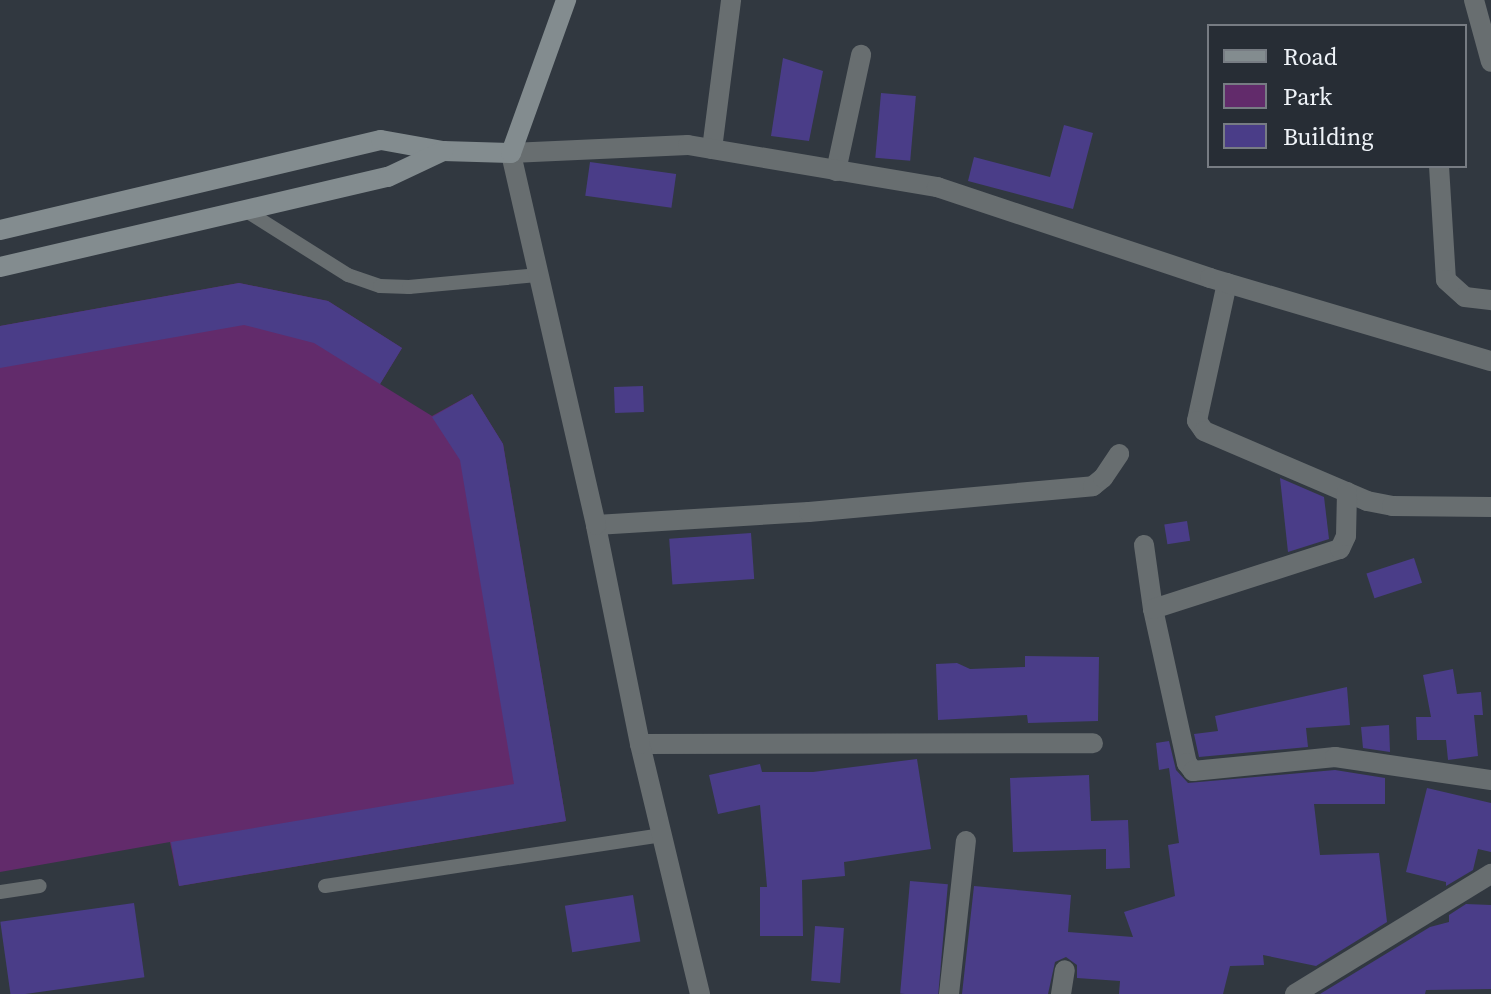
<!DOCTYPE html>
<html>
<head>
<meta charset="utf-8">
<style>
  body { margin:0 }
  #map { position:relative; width:1491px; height:994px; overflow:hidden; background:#313840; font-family:"Source Serif 4",serif }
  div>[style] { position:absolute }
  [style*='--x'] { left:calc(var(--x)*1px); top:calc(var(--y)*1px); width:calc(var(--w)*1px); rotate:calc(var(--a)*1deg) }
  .green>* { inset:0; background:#622b6b }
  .building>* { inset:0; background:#4a3d88; transform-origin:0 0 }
  .service>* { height:14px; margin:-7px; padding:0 7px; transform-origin:7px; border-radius:7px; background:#686e70 }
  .minor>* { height:20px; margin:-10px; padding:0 10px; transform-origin:10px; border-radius:10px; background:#686e70 }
  .tertiary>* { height:20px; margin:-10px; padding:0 10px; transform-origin:10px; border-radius:10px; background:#686e70 }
  .secondary>* { height:20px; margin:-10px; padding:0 10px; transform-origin:10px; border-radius:10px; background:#838c8f }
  span { translate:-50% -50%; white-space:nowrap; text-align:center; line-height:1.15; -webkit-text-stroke:7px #272d35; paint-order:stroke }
  .legend { position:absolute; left:1207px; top:24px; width:260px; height:144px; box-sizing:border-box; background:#272d35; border:2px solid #777c83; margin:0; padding:10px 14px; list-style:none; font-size:24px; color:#eff3f8 }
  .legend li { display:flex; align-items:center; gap:16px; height:40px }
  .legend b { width:40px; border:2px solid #777c83 }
</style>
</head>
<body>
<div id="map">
  <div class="green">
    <i style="clip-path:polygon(239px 283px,328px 301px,402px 348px,380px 384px,432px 416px,472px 394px,503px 444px,566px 821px,179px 886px,170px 842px,0 872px,0 326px)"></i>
  </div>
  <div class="building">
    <i style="clip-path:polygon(783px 58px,823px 71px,809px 141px,771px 136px)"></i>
    <i style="left:881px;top:93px;width:35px;height:65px;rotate:5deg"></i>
    <i style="clip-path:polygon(1064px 125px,1093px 133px,1073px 209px,968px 181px,974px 157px,1050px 177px)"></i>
    <i style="left:590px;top:162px;width:87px;height:34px;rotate:8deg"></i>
    <i style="clip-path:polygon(239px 283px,328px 301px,402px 348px,380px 384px,314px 343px,244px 325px,0 368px,0 326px)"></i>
    <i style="left:643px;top:386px;width:26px;height:29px;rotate:88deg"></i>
    <i style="clip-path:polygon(472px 394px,503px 444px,566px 821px,179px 886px,171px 842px,514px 784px,460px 460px,432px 417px)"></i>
    <i style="clip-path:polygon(1280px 478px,1324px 497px,1329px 539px,1288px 552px)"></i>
    <i style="left:1187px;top:521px;width:20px;height:23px;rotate:81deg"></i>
    <i style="left:751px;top:533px;width:46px;height:82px;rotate:86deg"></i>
    <i style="left:1414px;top:558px;width:26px;height:50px;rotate:72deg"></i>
    <i style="clip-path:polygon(1025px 656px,1099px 657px,1098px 721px,1028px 723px,1027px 715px,938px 720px,936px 664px,957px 663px,970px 669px,1025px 667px)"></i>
    <i style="clip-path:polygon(1453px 669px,1457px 694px,1481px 692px,1483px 715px,1474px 715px,1478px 756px,1448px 760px,1446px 740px,1417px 740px,1416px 717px,1431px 717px,1423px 675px)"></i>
    <i style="clip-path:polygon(1347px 687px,1350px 725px,1306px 728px,1308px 747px,1199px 757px,1194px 734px,1218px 731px,1215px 716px)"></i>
    <i style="clip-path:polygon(1389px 725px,1390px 752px,1363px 748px,1361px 727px)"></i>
    <i style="clip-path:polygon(1169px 741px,1176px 770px,1188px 783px,1335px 770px,1385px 778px,1385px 804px,1314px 804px,1320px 855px,1379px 853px,1387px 922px,1316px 966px,1263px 955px,1264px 965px,1230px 966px,1223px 994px,1119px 994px,1120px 981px,1077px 978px,1077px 965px,1066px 957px,1055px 962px,1048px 994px,962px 994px,974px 886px,1071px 895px,1068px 932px,1133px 937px,1124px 912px,1175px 896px,1168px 845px,1179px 843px,1169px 768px,1159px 770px,1156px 743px)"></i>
    <i style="clip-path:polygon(917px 759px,931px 849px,844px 862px,845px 876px,802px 880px,803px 936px,760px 936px,760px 887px,767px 887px,760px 805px,718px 814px,709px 775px,760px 764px,762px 772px,813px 772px)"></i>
    <i style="clip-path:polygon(1089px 775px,1091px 821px,1128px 820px,1130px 868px,1106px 869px,1106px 849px,1013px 852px,1010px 778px)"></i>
    <i style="clip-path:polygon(1427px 788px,1491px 803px,1491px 852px,1478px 849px,1473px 870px,1446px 886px,1446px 882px,1406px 872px)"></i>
    <i style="left:910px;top:881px;width:38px;height:113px;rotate:5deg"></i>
    <i style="left:633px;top:895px;width:47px;height:69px;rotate:81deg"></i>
    <i style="left:134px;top:903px;width:75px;height:135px;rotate:82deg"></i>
    <i style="clip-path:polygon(1466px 904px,1491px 905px,1491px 989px,1426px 990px,1425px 994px,1320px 994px,1430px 927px,1449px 922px,1449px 915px)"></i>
    <i style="left:815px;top:926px;width:29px;height:55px;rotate:4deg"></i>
  </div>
  <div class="service">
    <i style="--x:245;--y:210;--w:122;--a:32.3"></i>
    <i style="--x:348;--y:275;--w:34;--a:19"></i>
    <i style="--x:380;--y:286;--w:29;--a:2"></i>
    <i style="--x:409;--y:287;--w:131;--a:-5.3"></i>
    <i style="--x:325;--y:886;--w:341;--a:-8.6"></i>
    <i style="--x:0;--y:892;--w:40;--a:-8.5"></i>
  </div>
  <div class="minor">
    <i style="--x:1474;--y:0;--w:64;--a:74.7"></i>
    <i style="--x:712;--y:149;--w:150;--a:-82.7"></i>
    <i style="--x:1439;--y:166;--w:114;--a:86.5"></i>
    <i style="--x:1446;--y:280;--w:25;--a:42"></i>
    <i style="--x:1465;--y:297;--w:26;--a:7"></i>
    <i style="--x:836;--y:171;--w:119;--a:-77.8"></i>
    <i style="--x:1227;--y:283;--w:141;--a:102.3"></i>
    <i style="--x:1197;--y:421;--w:12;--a:55"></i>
    <i style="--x:1204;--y:431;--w:177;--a:23.2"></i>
    <i style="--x:1367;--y:501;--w:25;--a:11"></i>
    <i style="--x:1392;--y:506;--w:99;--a:0.6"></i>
    <i style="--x:596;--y:525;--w:213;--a:-3.5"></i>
    <i style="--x:809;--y:512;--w:285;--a:-5.2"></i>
    <i style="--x:1093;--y:486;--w:13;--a:-39"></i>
    <i style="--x:1103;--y:478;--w:29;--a:-56"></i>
    <i style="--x:1144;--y:545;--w:65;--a:82"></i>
    <i style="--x:1153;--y:609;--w:158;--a:77.6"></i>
    <i style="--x:1187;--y:763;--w:10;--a:53"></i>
    <i style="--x:1193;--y:771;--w:143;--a:-5.6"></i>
    <i style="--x:1335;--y:757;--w:158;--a:8.4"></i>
    <i style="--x:1153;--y:609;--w:196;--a:-17.8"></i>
    <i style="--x:1340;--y:549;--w:14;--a:-65"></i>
    <i style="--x:1346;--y:536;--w:44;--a:-88.7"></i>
    <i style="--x:640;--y:744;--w:453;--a:-0.1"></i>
    <i style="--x:949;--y:994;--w:154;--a:-83.7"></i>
    <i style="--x:1061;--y:994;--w:24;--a:-81"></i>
    <i style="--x:1295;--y:994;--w:230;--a:-31.5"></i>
  </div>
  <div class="tertiary">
    <i style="--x:700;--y:994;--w:257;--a:-103.5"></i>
    <i style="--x:640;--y:744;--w:223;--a:-101.4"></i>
    <i style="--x:596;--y:525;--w:382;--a:-102.9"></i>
    <i style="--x:511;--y:153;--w:177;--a:-2.6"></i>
    <i style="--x:688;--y:145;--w:253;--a:9.6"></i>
    <i style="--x:937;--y:187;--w:288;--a:18.4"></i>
    <i style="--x:1210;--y:278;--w:293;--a:16.5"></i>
  </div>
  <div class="secondary">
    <i style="--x:0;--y:230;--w:391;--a:-13.3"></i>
    <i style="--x:381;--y:140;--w:63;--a:10.1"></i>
    <i style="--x:443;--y:151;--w:68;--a:1.7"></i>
    <i style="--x:511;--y:153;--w:163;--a:-70.2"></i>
    <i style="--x:0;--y:267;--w:398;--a:-13.1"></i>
    <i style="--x:388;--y:177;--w:61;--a:-25.3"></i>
  </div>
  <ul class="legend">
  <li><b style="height:10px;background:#838c8f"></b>Road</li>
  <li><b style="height:22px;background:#622b6b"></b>Park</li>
  <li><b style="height:22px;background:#4a3d88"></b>Building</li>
  </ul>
</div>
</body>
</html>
